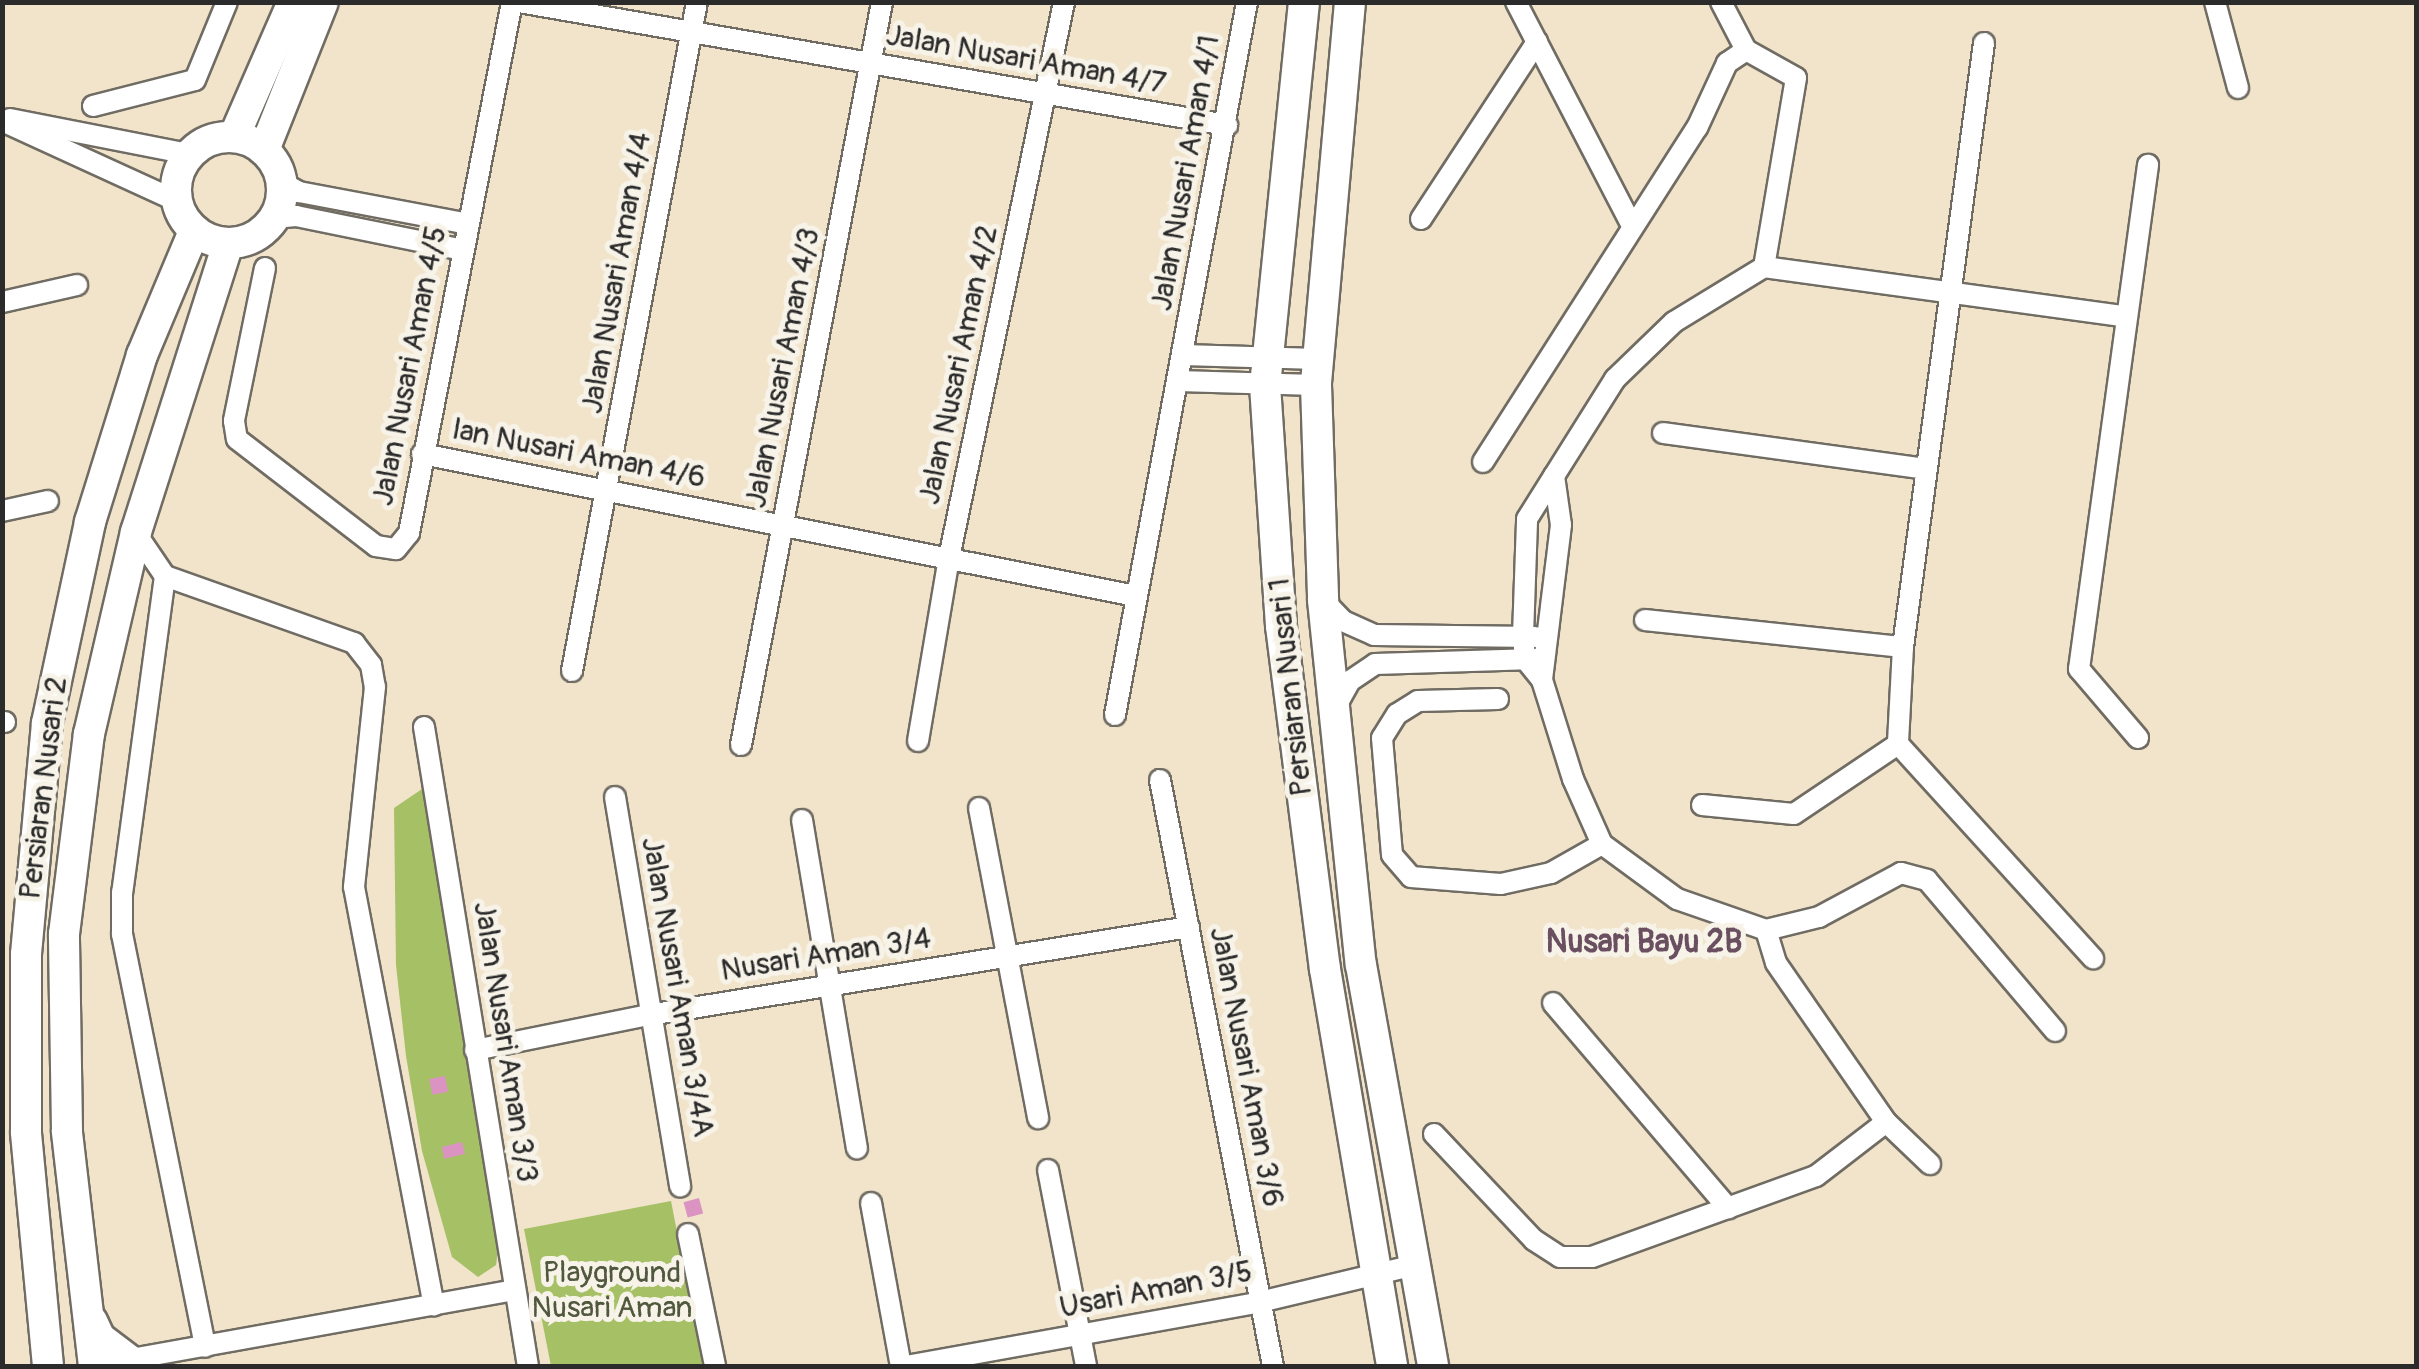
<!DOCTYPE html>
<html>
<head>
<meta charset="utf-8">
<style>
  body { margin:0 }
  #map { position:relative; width:2419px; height:1369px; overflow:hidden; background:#f1e4ca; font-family:Pangolin,sans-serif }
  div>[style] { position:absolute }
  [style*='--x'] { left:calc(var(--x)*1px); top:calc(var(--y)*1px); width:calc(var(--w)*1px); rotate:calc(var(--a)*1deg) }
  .green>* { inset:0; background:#a6c066 }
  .building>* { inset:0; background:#db93c2; transform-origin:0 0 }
  .roads { filter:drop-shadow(2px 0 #706c63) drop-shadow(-2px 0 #706c63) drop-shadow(0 2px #706c63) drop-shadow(0 -2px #706c63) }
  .street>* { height:20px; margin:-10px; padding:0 10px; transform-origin:10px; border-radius:10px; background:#fff }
  .secondary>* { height:30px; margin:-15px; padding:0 15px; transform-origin:15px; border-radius:15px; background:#fff }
  .secondary>.ring { margin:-15px; padding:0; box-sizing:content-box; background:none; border:30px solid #fff; border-radius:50% }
  span { translate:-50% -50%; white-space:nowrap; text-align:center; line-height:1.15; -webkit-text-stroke:10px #f7f3e8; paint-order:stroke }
  .street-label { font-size:30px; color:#2b2b2b }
  .park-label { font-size:30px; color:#50583d }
  .neighbourhood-label { font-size:32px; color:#694f60; font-weight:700 }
  .frame { position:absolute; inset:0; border:5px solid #2b2b2b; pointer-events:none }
</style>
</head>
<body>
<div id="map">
  <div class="green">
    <i style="clip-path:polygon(422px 789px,498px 1251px,496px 1265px,478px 1277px,452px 1257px,422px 1151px,406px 1056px,396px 965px,394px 808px)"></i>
    <i style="clip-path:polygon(671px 1201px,703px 1366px,551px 1366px,524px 1229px)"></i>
  </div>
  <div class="building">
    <i style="left:445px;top:1076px;width:16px;height:16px;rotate:79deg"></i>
    <i style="left:462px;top:1142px;width:12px;height:21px;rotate:76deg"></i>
    <i style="left:699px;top:1198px;width:16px;height:16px;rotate:75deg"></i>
  </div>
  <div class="roads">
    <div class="street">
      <i style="--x:519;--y:2;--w:719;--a:9.86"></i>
      <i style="--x:1516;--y:2;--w:250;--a:62.6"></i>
      <i style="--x:1721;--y:2;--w:54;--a:62.5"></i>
      <i style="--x:1746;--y:50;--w:57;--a:29.2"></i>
      <i style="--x:1796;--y:78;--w:192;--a:99.6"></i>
      <i style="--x:2215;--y:2;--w:89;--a:75"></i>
      <i style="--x:1984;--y:43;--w:609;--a:97.64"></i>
      <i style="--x:1903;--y:647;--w:97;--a:93"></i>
      <i style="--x:1898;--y:744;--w:290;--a:47.7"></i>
      <i style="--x:93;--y:106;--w:105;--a:-14.3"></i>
      <i style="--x:195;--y:80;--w:84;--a:-67.7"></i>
      <i style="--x:10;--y:119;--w:182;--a:11.1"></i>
      <i style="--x:2;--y:121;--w:192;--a:24.6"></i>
      <i style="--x:281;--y:182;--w:21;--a:29"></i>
      <i style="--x:299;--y:192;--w:172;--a:10.7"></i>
      <i style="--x:274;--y:218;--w:22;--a:-5"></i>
      <i style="--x:296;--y:216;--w:170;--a:11.5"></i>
      <i style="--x:1421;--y:219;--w:212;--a:-56.8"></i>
      <i style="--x:265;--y:268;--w:156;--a:101.5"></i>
      <i style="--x:234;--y:421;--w:18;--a:81"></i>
      <i style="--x:237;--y:439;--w:175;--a:37.6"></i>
      <i style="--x:376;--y:546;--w:20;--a:9"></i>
      <i style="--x:396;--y:549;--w:21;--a:-51"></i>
      <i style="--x:409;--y:533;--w:541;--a:-79.02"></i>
      <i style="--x:2;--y:302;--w:77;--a:-12.8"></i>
      <i style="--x:1183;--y:355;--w:135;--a:1.7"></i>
      <i style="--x:1178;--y:381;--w:138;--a:1.7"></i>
      <i style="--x:1663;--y:433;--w:266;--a:7.8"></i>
      <i style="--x:422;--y:454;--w:728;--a:11.25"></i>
      <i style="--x:1483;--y:462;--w:397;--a:-57.4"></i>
      <i style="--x:1697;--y:128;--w:72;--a:-65.2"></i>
      <i style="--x:1727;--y:63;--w:23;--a:-34"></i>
      <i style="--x:1554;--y:476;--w:49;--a:81.9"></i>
      <i style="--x:1561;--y:525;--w:156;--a:97"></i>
      <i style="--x:1542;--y:680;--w:27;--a:-129"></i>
      <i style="--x:1525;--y:659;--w:23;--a:-95"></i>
      <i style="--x:1523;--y:636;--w:117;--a:-88"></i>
      <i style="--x:1527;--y:519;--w:51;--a:-57.9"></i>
      <i style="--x:1554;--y:476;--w:115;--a:-57.8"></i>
      <i style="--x:1615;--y:379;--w:82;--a:-44"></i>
      <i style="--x:1674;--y:322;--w:105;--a:-31.4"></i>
      <i style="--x:1764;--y:267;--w:363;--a:7.8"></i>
      <i style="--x:2;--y:511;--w:47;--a:-12.3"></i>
      <i style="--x:137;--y:535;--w:50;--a:55.7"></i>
      <i style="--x:165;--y:576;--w:201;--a:19.5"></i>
      <i style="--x:354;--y:643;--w:28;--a:52"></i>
      <i style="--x:371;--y:665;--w:22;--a:80"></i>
      <i style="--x:375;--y:687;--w:201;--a:96"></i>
      <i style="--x:354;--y:887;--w:426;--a:79.2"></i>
      <i style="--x:165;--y:576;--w:319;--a:97.7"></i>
      <i style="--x:122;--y:892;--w:42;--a:90"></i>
      <i style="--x:122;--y:934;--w:421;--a:78.6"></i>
      <i style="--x:1323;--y:600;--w:29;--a:46"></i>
      <i style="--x:1343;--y:621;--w:34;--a:24"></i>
      <i style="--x:1374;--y:635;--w:161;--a:0.7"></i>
      <i style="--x:1645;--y:620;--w:259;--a:6"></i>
      <i style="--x:572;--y:671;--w:681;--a:-79.42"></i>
      <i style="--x:1542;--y:680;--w:104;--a:72.6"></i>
      <i style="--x:1573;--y:779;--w:71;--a:66"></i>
      <i style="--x:1602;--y:844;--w:93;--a:36.3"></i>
      <i style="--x:1677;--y:899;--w:94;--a:19.2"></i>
      <i style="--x:1766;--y:930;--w:55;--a:-13.8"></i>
      <i style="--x:1819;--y:917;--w:93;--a:-28.2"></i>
      <i style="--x:1901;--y:873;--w:27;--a:15"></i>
      <i style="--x:1927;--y:880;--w:198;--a:49.7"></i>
      <i style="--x:1498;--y:699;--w:80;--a:178.6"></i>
      <i style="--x:1418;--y:701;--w:25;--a:148"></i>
      <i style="--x:1397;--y:714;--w:28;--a:122"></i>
      <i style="--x:1382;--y:738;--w:117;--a:85.1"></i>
      <i style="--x:1392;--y:855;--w:29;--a:49"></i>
      <i style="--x:1411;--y:877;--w:90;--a:4.4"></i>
      <i style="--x:1501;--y:884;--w:51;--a:-12.4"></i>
      <i style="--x:1551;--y:873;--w:59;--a:-29.6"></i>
      <i style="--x:1335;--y:708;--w:31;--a:-61"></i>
      <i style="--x:1350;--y:681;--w:30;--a:-34"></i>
      <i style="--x:1375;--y:664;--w:160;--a:-1.8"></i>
      <i style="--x:1115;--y:715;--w:725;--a:-79.51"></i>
      <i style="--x:2;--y:722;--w:3;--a:0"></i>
      <i style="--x:424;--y:727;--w:647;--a:80.76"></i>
      <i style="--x:2138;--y:738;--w:91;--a:-130.5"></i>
      <i style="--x:2079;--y:669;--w:509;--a:-82.2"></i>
      <i style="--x:918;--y:741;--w:186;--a:-80.4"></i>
      <i style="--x:949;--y:558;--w:568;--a:-78.31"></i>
      <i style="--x:741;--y:745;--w:756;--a:-79.25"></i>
      <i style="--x:1160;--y:780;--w:597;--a:79.09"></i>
      <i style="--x:615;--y:797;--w:395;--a:80.5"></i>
      <i style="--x:1702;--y:805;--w:92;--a:5.6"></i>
      <i style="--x:1794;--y:814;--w:125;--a:-33.9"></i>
      <i style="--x:979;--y:808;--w:316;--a:79.2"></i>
      <i style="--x:802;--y:820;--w:333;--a:80.5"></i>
      <i style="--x:1766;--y:930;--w:34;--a:73"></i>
      <i style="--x:1776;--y:963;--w:193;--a:55.3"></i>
      <i style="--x:1886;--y:1122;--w:61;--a:43.7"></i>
      <i style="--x:1553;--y:1003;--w:270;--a:49.5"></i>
      <i style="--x:475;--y:1050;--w:177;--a:-11.4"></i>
      <i style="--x:649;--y:1015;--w:547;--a:-9.26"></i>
      <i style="--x:1434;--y:1134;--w:146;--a:46.7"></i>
      <i style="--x:1534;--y:1240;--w:31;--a:33"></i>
      <i style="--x:1560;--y:1257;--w:32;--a:0"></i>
      <i style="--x:1592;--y:1257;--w:238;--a:-19.9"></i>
      <i style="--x:1816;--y:1176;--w:88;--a:-37.6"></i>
      <i style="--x:1048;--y:1170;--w:200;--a:79"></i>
      <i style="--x:871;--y:1203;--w:166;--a:79.6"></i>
      <i style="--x:688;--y:1234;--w:135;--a:78.4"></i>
      <i style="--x:120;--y:1361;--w:401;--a:-10.2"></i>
      <i style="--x:906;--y:1366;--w:360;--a:-10.2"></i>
      <i style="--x:1260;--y:1302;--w:159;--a:-13.4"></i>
    </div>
    <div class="secondary">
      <i style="--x:1304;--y:2;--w:385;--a:95.8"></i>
      <i style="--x:1265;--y:385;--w:242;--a:86.2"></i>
      <i style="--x:1281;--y:626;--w:346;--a:82.7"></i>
      <i style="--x:1325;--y:969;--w:403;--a:80.4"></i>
      <i style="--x:1350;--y:2;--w:385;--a:95.1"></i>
      <i style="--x:1316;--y:385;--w:215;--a:88.1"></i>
      <i style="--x:1323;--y:600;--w:367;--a:84.1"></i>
      <i style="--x:1361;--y:965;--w:407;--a:79.8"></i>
      <i style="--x:234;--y:137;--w:147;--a:-66.4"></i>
      <i class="ring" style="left:176px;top:137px;width:76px;height:76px"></i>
      <i style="--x:264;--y:150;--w:159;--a:-68.3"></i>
      <i style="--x:92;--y:1321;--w:19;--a:65"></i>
      <i style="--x:100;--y:1338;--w:36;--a:37"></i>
      <i style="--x:129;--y:1360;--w:10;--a:143"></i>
      <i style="--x:48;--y:1366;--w:235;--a:-95.4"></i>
      <i style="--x:26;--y:1132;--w:178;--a:-90"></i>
      <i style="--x:26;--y:954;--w:232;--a:-84.8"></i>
      <i style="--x:47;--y:723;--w:206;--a:-77.9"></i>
      <i style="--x:90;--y:522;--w:175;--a:-72.7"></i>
      <i style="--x:142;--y:355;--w:134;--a:-67.2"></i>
      <i style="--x:94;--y:1366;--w:237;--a:-96.6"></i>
      <i style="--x:67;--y:1131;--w:197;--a:-90.9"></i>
      <i style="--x:64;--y:934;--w:202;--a:-82.9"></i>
      <i style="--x:89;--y:734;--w:207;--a:-76.9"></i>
      <i style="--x:136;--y:532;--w:302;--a:-72.3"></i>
    </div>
  </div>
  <div class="street-label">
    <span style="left:1026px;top:60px;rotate:10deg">Jalan Nusari Aman 4/7</span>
    <span style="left:1186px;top:173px;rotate:-80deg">Jalan Nusari Aman 4/1</span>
    <span style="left:617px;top:273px;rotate:-80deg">Jalan Nusari Aman 4/4</span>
    <span style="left:959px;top:365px;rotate:-78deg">Jalan Nusari Aman 4/2</span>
    <span style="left:410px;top:366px;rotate:-79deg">Jalan Nusari Aman 4/5</span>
    <span style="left:783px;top:368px;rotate:-79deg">Jalan Nusari Aman 4/3</span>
    <span style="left:579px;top:454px;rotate:11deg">lan Nusari Aman 4/6</span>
    <span style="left:1291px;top:687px;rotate:-96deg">Persiaran Nusari 1</span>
    <span style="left:44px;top:788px;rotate:-83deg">Persiaran Nusari 2</span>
    <span style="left:826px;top:955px;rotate:-9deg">Nusari Aman 3/4</span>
    <span style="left:677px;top:987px;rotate:80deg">Jalan Nusari Aman 3/4A</span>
    <span style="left:505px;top:1042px;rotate:81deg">Jalan Nusari Aman 3/3</span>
    <span style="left:1246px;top:1067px;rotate:79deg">Jalan Nusari Aman 3/6</span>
    <span style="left:1156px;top:1290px;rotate:-11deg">Usari Aman 3/5</span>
  </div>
  <div class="park-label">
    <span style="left:612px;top:1290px">Playground<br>Nusari Aman</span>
  </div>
  <div class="neighbourhood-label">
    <span style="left:1644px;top:942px">Nusari Bayu 2B</span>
  </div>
  <div class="frame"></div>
</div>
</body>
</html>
